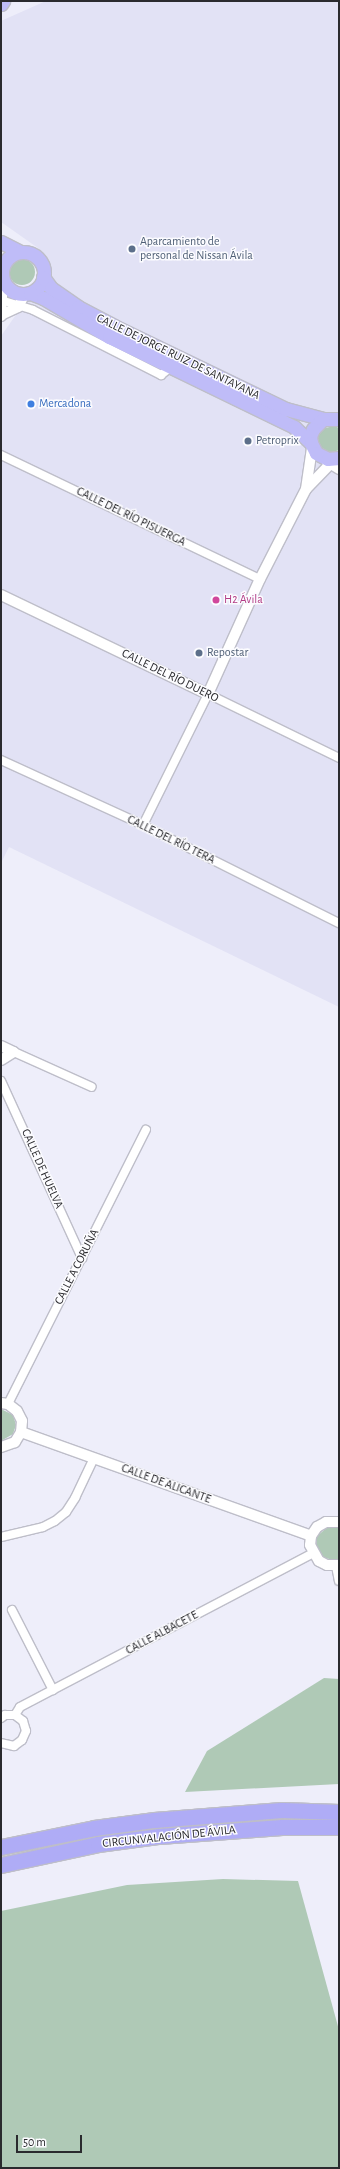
<!DOCTYPE html>
<html>
<head>
<meta charset="utf-8">
<style>
  body { margin:0 }
  #map { position:relative; width:340px; height:2169px; overflow:hidden; background:#eeeefa; font-family:"Alegreya Sans",sans-serif }
  div>[style] { position:absolute }
  [style*='--x'] { left:calc(var(--x)*1px); top:calc(var(--y)*1px); width:calc(var(--w)*1px); rotate:calc(var(--a)*1deg) }
  .built>* { inset:0; background:#e2e2f5 }
  .green>* { inset:0; background:#afc9b6 }
  .round { border-radius:50% }
  .roads { filter:drop-shadow(1px 0 #bebec9) drop-shadow(-1px 0 #bebec9) drop-shadow(0 1px #bebec9) drop-shadow(0 -1px #bebec9) }
  .minor>* { height:8px; margin:-4px; padding:0 4px; transform-origin:4px; border-radius:4px; background:#fff }
  .tertiary>* { height:10px; margin:-5px; padding:0 5px; transform-origin:5px; border-radius:5px; background:#fff }
  .trunk>* { height:13px; margin:-6.5px; padding:0 6.5px; transform-origin:6.5px; border-radius:6.5px; background:#bfbcf8 }
  .trunk>.ring { margin:-6.5px; padding:0; box-sizing:content-box; background:none; border:13px solid #bfbcf8; border-radius:50% }
  .motorway>* { height:15px; margin:-7.5px; padding:0 7.5px; transform-origin:7.5px; border-radius:7.5px; background:#afacf6 }
  .dots>* { width:11px; height:11px; translate:-50% -50%; box-sizing:border-box; border:2px solid #fcfcff; border-radius:50% }
  span { translate:-50% -50%; white-space:nowrap; text-align:center; line-height:1.15; -webkit-text-stroke:3px #fcfcff; paint-order:stroke }
  .service-label { font-size:12px; color:#4e5e75 }
  .left { translate:0 -50%; text-align:left }
  .street-label { font-size:12px; color:#2a2a2e }
  .shop-label { font-size:12px; color:#366cbe }
  .hotel-label { font-size:12px; color:#b23c85 }
  .frame { position:absolute; inset:0; border:2px solid #2a2a2e; pointer-events:none }
  .scale { position:absolute; left:16px; top:2135px; width:66px; height:18px; box-sizing:border-box; border:2px solid #2a2a2e; border-top:0; padding-left:5px; font-size:12px; line-height:14px; white-space:nowrap; color:#2a2a2e; -webkit-text-stroke:3px #fcfcff; paint-order:stroke }
</style>
</head>
<body>
<div id="map">
  <div class="built">
    <i style="clip-path:polygon(46px 1px,339px 1px,339px 1007px,9px 847px,1px 863px,1px 336px,47px 271px,38px 248px,1px 222px,1px 21px)"></i>
  </div>
  <div class="green">
    <i class="round" style="left:9px;top:259px;width:26px;height:26px"></i>
    <i style="clip-path:polygon(334px 426px,339px 428px,339px 450px,330px 453px,319px 446px,317px 437px,321px 429px)"></i>
    <i style="clip-path:polygon(1px 1409px,13px 1415px,16px 1425px,13px 1434px,1px 1441px)"></i>
    <i style="clip-path:polygon(329px 1526px,339px 1527px,339px 1559px,333px 1560px,322px 1557px,316px 1547px,317px 1536px)"></i>
    <i style="clip-path:polygon(324px 1678px,339px 1679px,339px 1784px,185px 1792px,207px 1751px)"></i>
    <i style="clip-path:polygon(223px 1879px,298px 1881px,339px 2030px,339px 2168px,1px 2168px,1px 1911px,127px 1885px)"></i>
  </div>
  <div class="roads">
    <div class="minor">
      <i style="--x:4;--y:301;--w:30;--a:17"></i>
      <i style="--x:33;--y:310;--w:144;--a:26.9"></i>
      <i style="--x:161;--y:375;--w:13;--a:-39"></i>
      <i style="--x:1;--y:455;--w:287;--a:25.6"></i>
      <i style="--x:326;--y:462;--w:15;--a:32"></i>
      <i style="--x:1;--y:760;--w:156;--a:24.6"></i>
      <i style="--x:143;--y:825;--w:219;--a:26.6"></i>
      <i style="--x:143;--y:825;--w:146;--a:-63.6"></i>
      <i style="--x:208;--y:694;--w:146;--a:26"></i>
      <i style="--x:14;--y:1052;--w:85;--a:24.2"></i>
      <i style="--x:1;--y:1081;--w:195;--a:65.4"></i>
      <i style="--x:8;--y:1404;--w:307;--a:-63.3"></i>
      <i style="--x:1;--y:1537;--w:43;--a:-13.4"></i>
      <i style="--x:43;--y:1527;--w:13;--a:-27"></i>
      <i style="--x:55;--y:1521;--w:14;--a:-39"></i>
      <i style="--x:66;--y:1512;--w:17;--a:-57"></i>
      <i style="--x:75;--y:1498;--w:44;--a:-64.6"></i>
      <i style="--x:336;--y:1566;--w:15;--a:79"></i>
      <i style="--x:12;--y:1610;--w:90;--a:62.9"></i>
      <i style="--x:15;--y:1715;--w:9;--a:-58"></i>
      <i style="--x:20;--y:1707;--w:330;--a:-27.7"></i>
      <i style="--x:1;--y:1718;--w:5;--a:-37"></i>
      <i style="--x:5;--y:1715;--w:10;--a:0"></i>
      <i style="--x:15;--y:1715;--w:10;--a:37"></i>
      <i style="--x:23;--y:1721;--w:10;--a:73"></i>
      <i style="--x:26;--y:1731;--w:10;--a:114"></i>
      <i style="--x:22;--y:1740;--w:10;--a:143"></i>
      <i style="--x:14;--y:1746;--w:13;--a:-167"></i>
    </div>
    <div class="tertiary">
      <i style="--x:1;--y:315;--w:19;--a:-25"></i>
      <i style="--x:18;--y:307;--w:15;--a:-62"></i>
      <i style="--x:1;--y:316;--w:34;--a:-87"></i>
      <i style="--x:307;--y:488;--w:40;--a:-46"></i>
      <i style="--x:1;--y:595;--w:229;--a:25.6"></i>
      <i style="--x:208;--y:694;--w:126;--a:-65.7"></i>
      <i style="--x:260;--y:579;--w:101;--a:-62.9"></i>
      <i style="--x:306;--y:489;--w:41;--a:-81.7"></i>
      <i style="--x:1;--y:1046;--w:14;--a:25"></i>
      <i style="--x:1;--y:1060;--w:15;--a:-32"></i>
      <i style="--x:1;--y:1403;--w:7;--a:8"></i>
      <i style="--x:8;--y:1404;--w:11;--a:38"></i>
      <i style="--x:17;--y:1411;--w:11;--a:63"></i>
      <i style="--x:22;--y:1421;--w:11;--a:95"></i>
      <i style="--x:21;--y:1432;--w:12;--a:121"></i>
      <i style="--x:15;--y:1442;--w:15;--a:160"></i>
      <i style="--x:21;--y:1432;--w:308;--a:19.7"></i>
      <i style="--x:339;--y:1522;--w:13;--a:180"></i>
      <i style="--x:326;--y:1522;--w:10;--a:151"></i>
      <i style="--x:317;--y:1527;--w:11;--a:124"></i>
      <i style="--x:311;--y:1536;--w:9;--a:96"></i>
      <i style="--x:310;--y:1545;--w:18;--a:61"></i>
      <i style="--x:319;--y:1561;--w:9;--a:27"></i>
      <i style="--x:327;--y:1565;--w:12;--a:0"></i>
    </div>
    <div class="trunk">
      <i style="--x:1;--y:4;--w:4;--a:-56"></i>
      <i style="--x:1;--y:242;--w:22;--a:27"></i>
      <i class="ring" style="left:2px;top:252px;width:29px;height:29px"></i>
      <i style="--x:43;--y:277;--w:14;--a:54"></i>
      <i style="--x:51;--y:288;--w:33;--a:35"></i>
      <i style="--x:78;--y:307;--w:41;--a:27.8"></i>
      <i style="--x:114;--y:326;--w:191;--a:25.8"></i>
      <i style="--x:286;--y:409;--w:38;--a:15"></i>
      <i style="--x:30;--y:293;--w:14;--a:21"></i>
      <i style="--x:43;--y:298;--w:77;--a:30.6"></i>
      <i style="--x:109;--y:337;--w:206;--a:25.9"></i>
      <i style="--x:294;--y:427;--w:23;--a:43"></i>
      <i style="--x:339;--y:419;--w:16;--a:180"></i>
      <i style="--x:323;--y:419;--w:14;--a:135"></i>
      <i style="--x:313;--y:429;--w:8;--a:113"></i>
      <i style="--x:310;--y:436;--w:7;--a:82"></i>
      <i style="--x:311;--y:443;--w:11;--a:63"></i>
      <i style="--x:316;--y:453;--w:13;--a:27"></i>
      <i style="--x:328;--y:459;--w:11;--a:-5"></i>
    </div>
    <div class="motorway">
      <i style="--x:1;--y:1847;--w:95;--a:-11.5"></i>
      <i style="--x:94;--y:1828;--w:61;--a:-7.6"></i>
      <i style="--x:154;--y:1820;--w:128;--a:-4.5"></i>
      <i style="--x:282;--y:1810;--w:57;--a:2"></i>
      <i style="--x:1;--y:1865;--w:99;--a:-12.2"></i>
      <i style="--x:98;--y:1844;--w:62;--a:-7.5"></i>
      <i style="--x:159;--y:1836;--w:123;--a:-4.2"></i>
      <i style="--x:282;--y:1827;--w:57;--a:0"></i>
    </div>
  </div>
  <div class="dots">
    <i style="left:132px;top:249px;background:#5c6f8a"></i>
    <i style="left:31px;top:404px;background:#3f7fe0"></i>
    <i style="left:248px;top:441px;background:#5c6f8a"></i>
    <i style="left:216px;top:600px;background:#d1479c"></i>
    <i style="left:199px;top:653px;background:#5c6f8a"></i>
  </div>
  <div class="service-label">
    <span class="left" style="left:140px;top:249px">Aparcamiento de<br>personal de Nissan Ávila</span>
    <span class="left" style="left:256px;top:441px">Petroprix</span>
    <span class="left" style="left:207px;top:653px">Repostar</span>
  </div>
  <div class="street-label">
    <span style="left:178px;top:357px;rotate:26deg">CALLE DE JORGE RUIZ DE SANTAYANA</span>
    <span style="left:131px;top:517px;rotate:26deg">CALLE DEL RÍO PISUERGA</span>
    <span style="left:170px;top:676px;rotate:26deg">CALLE DEL RÍO DUERO</span>
    <span style="left:171px;top:840px;rotate:26deg">CALLE DEL RÍO TERA</span>
    <span style="left:42px;top:1169px;rotate:66deg">CALLE DE HUELVA</span>
    <span style="left:77px;top:1267px;rotate:-63deg">CALLE A CORUÑA</span>
    <span style="left:166px;top:1484px;rotate:20deg">CALLE DE ALICANTE</span>
    <span style="left:162px;top:1633px;rotate:-28deg">CALLE ALBACETE</span>
    <span style="left:169px;top:1837px;rotate:-6deg">CIRCUNVALACIÓN DE ÁVILA</span>
  </div>
  <div class="shop-label">
    <span class="left" style="left:39px;top:404px">Mercadona</span>
  </div>
  <div class="hotel-label">
    <span class="left" style="left:224px;top:600px">H2 Ávila</span>
  </div>
  <div class="frame"></div>
  <div class="scale">50 m</div>
</div>
</body>
</html>
